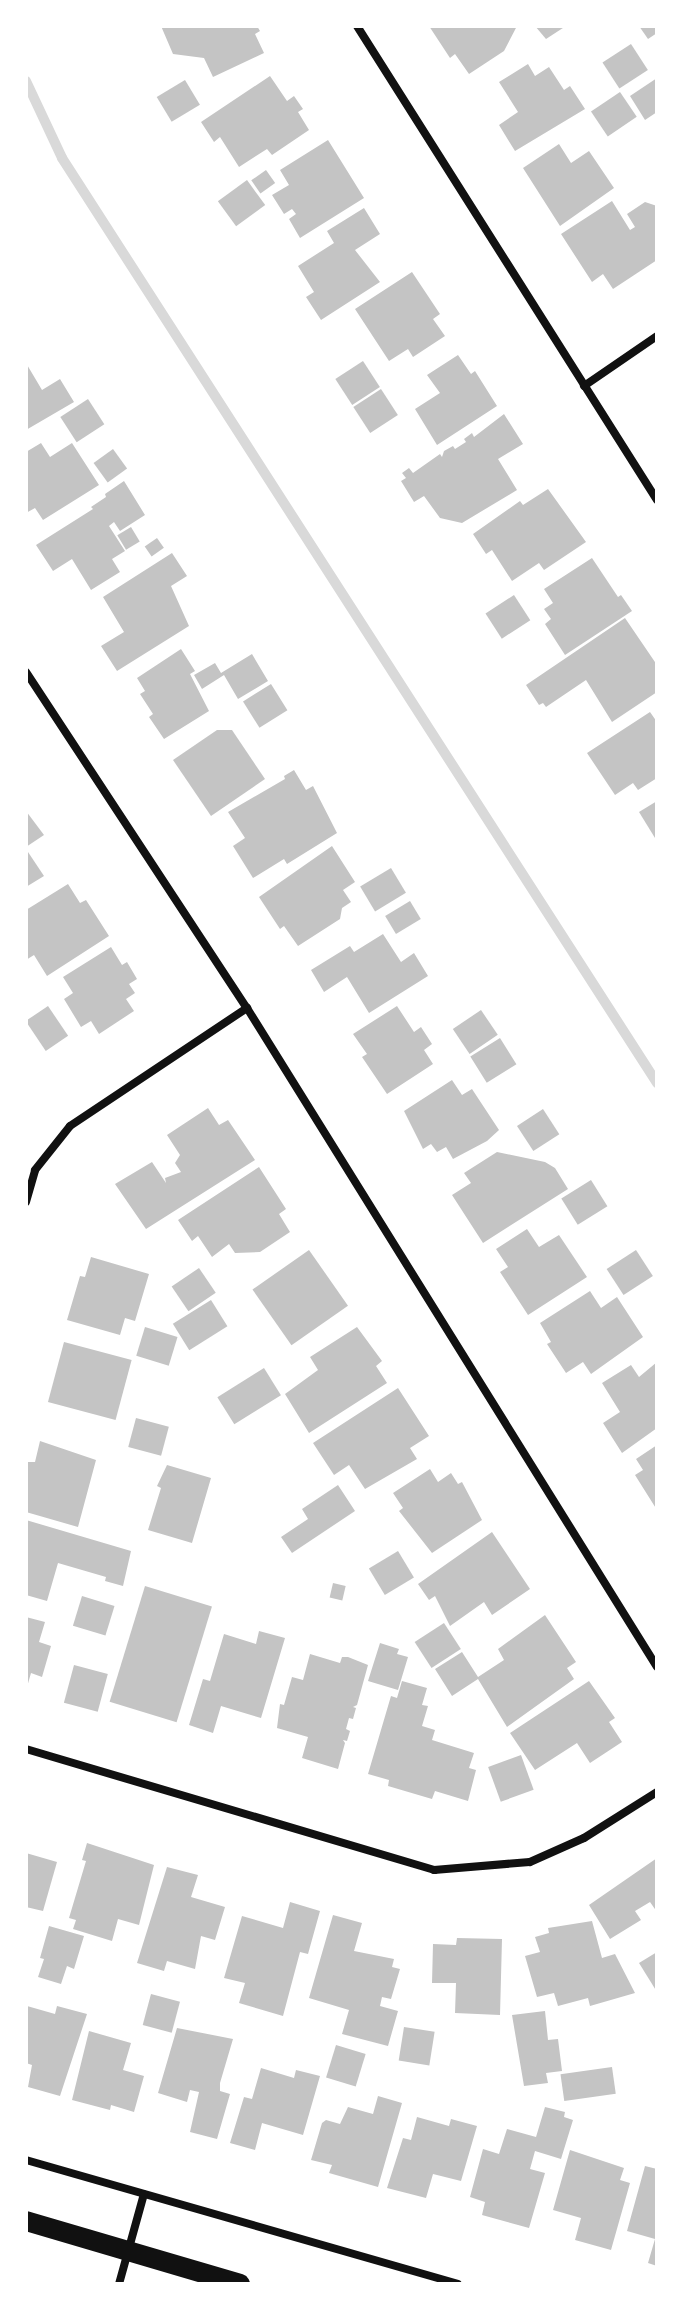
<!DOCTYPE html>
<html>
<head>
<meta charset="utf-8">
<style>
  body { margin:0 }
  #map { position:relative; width:683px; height:2310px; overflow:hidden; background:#fff; font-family:"Noto Sans",sans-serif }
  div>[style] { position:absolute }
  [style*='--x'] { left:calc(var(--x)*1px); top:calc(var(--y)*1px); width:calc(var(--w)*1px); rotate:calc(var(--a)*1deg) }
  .stream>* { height:10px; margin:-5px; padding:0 5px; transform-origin:5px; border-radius:5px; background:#d9d9d9 }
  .building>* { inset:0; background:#c4c4c4; transform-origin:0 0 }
  .minor>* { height:8px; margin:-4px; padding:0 4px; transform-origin:4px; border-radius:4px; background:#111 }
  .primary>* { height:20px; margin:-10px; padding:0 10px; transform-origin:10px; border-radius:10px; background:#111 }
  span { translate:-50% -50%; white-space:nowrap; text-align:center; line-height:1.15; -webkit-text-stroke:8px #fff; paint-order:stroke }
  .frame { position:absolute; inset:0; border:28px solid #fff; pointer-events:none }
</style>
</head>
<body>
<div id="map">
  <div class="stream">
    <i style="--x:26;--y:81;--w:85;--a:64.9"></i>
    <i style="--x:62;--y:158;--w:1100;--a:57.25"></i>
  </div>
  <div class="building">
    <i style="clip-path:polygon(161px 26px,257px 26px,260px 31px,255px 34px,264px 53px,213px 77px,204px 58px,173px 54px)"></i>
    <i style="clip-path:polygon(429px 26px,517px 26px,504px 51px,469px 74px,455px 54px,450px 58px)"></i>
    <i style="clip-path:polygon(535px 26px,566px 26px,546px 39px)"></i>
    <i style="clip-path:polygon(639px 26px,657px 26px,657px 33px,648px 39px)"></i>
    <i style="left:631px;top:44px;width:31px;height:34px;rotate:57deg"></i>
    <i style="clip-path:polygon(528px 64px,535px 76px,549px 67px,564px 90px,570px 86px,585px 109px,515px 151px,499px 125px,518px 112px,499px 82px)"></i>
    <i style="clip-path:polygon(270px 76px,287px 101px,294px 96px,303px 109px,298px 112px,309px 130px,272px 155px,267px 149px,239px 167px,220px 137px,214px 142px,201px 122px)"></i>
    <i style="clip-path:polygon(657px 78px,657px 112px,645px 120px,630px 96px)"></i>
    <i style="left:185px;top:80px;width:29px;height:33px;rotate:59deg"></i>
    <i style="left:620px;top:92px;width:30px;height:35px;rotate:56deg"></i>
    <i style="clip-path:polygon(328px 140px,364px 198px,300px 238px,289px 219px,296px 214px,292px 209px,284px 214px,272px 195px,289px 185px,280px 170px)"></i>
    <i style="clip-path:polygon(559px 144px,571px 163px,589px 151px,614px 188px,560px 226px,523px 168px)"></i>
    <i style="left:266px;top:170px;width:16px;height:18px;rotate:55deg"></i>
    <i style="left:247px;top:180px;width:31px;height:36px;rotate:54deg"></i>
    <i style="clip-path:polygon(612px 201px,630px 230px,635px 227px,627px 214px,645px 202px,657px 206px,657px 260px,613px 289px,603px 274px,592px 282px,561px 234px)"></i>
    <i style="clip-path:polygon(364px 208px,380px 234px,355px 250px,380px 282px,321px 320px,306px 297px,314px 292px,298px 266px,334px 243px,327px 231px)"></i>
    <i style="clip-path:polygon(412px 272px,440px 314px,433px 319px,445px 336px,413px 357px,408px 349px,389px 361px,355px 309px)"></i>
    <i style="clip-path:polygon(458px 355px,471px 374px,475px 371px,497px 406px,437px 445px,415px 409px,440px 393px,427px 375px)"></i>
    <i style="left:363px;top:361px;width:31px;height:33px;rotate:57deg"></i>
    <i style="clip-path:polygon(26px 363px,42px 390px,60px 379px,74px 402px,26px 430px)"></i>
    <i style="left:381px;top:389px;width:31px;height:33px;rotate:57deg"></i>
    <i style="left:88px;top:399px;width:30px;height:33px;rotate:57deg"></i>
    <i style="clip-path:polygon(504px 414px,523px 444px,498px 459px,517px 490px,462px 523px,440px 518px,424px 496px,414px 502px,401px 481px,406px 478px,402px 473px,409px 468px,413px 473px,440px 454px,442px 457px,444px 451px,453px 446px,455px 449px,466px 442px,464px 439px,472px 433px,474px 437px)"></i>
    <i style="clip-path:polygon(41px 443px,50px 457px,72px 443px,99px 485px,43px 520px,35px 508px,26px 513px,26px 452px)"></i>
    <i style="left:113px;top:449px;width:24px;height:24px;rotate:54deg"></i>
    <i style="clip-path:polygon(124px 481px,145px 515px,120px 531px,114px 522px,109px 526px,125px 551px,112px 559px,120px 572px,91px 590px,72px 559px,53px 571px,36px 545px,93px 509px,91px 507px,106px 497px,105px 494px)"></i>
    <i style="clip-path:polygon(548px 489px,586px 542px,544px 570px,539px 563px,512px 581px,492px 550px,486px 554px,473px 534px,520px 501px,523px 505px)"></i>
    <i style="left:131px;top:527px;width:17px;height:16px;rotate:59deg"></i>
    <i style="left:157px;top:538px;width:12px;height:15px;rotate:55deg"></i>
    <i style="clip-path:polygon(172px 553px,187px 576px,171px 586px,189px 626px,117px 671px,101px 646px,124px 632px,103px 597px)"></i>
    <i style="clip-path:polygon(592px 558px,618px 597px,621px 595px,632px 611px,565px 655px,545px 624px,551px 619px,544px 609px,553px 603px,544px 589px)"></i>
    <i style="left:514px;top:595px;width:30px;height:34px;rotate:57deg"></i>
    <i style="clip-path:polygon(625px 618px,657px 665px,657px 692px,612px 722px,586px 680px,546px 707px,543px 703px,539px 705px,526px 685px)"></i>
    <i style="clip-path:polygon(181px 649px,195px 671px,190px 674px,209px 711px,164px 739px,149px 717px,153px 714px,140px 694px,145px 691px,137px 678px)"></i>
    <i style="clip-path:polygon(252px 654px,268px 681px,238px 699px,224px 675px,202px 689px,194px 675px,215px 663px,221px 673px)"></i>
    <i style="left:271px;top:684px;width:31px;height:33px;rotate:58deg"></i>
    <i style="clip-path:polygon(650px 712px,657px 722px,657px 778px,638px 790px,633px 783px,615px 795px,587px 753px)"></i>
    <i style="clip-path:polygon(217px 730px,232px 730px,265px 779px,211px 816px,173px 760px)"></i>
    <i style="clip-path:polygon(294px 770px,306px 790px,313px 786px,337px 833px,287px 864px,284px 859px,253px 878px,233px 846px,245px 838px,228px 812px,285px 779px,284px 776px)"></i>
    <i style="clip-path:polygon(657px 801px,657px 836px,655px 838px,639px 812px)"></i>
    <i style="clip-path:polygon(26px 811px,44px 835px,26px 847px)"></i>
    <i style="clip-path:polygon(332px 846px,355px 882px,343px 890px,351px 902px,342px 908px,340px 919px,298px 946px,284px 926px,280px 929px,259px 897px)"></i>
    <i style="clip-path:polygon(26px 849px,44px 876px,26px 887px)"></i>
    <i style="left:391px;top:868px;width:29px;height:36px;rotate:59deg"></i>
    <i style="clip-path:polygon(68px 884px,80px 903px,86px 900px,109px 936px,47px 976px,34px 955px,26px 960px,26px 910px)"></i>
    <i style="left:410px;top:901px;width:21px;height:29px;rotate:59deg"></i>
    <i style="clip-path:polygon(383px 934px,401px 962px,414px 953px,428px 976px,369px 1013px,347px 977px,324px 992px,311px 970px,350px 946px,354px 952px)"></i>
    <i style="clip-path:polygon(111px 947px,122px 965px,127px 962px,137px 979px,129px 984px,135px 993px,126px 999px,134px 1011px,99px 1034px,91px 1021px,81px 1027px,64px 999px,73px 993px,63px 977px)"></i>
    <i style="left:48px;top:1006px;width:36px;height:27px;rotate:56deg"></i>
    <i style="clip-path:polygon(397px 1006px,414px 1032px,421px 1027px,432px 1044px,424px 1050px,433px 1064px,387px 1094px,362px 1057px,367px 1054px,353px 1034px)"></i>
    <i style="left:481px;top:1010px;width:30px;height:34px;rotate:56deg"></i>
    <i style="left:500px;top:1038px;width:31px;height:35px;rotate:58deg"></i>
    <i style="clip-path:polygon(452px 1080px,462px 1095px,472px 1089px,499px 1130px,487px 1141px,453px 1159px,446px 1147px,437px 1152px,431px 1144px,423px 1149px,404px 1111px)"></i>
    <i style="clip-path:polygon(208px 1108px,219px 1125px,228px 1120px,255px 1160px,146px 1229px,115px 1184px,152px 1162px,166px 1183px,165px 1178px,181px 1172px,175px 1163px,180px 1155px,167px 1135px)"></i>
    <i style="left:543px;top:1109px;width:30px;height:31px;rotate:57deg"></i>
    <i style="clip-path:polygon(497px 1152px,545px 1162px,555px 1168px,568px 1189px,483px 1243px,452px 1195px,471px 1183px,464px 1173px)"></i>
    <i style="clip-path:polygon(259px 1167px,286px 1209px,279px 1214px,290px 1232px,260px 1252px,235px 1253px,229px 1244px,212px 1257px,198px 1236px,192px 1241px,178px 1220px)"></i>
    <i style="left:591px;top:1180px;width:31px;height:35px;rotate:58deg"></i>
    <i style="clip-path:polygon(527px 1229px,539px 1247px,559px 1235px,587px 1277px,528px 1315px,500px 1272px,508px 1267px,496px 1249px)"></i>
    <i style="left:309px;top:1250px;width:68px;height:69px;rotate:55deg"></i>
    <i style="left:636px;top:1250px;width:31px;height:35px;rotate:57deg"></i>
    <i style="clip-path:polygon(91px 1257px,149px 1274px,135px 1321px,125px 1318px,120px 1335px,67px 1320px,80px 1276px,85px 1277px)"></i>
    <i style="left:199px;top:1268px;width:30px;height:33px;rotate:56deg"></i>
    <i style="clip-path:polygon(590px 1291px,601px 1308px,617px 1297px,643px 1337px,591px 1374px,583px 1362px,566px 1373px,547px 1344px,551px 1342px,540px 1323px)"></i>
    <i style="left:211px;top:1300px;width:31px;height:45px;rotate:58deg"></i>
    <i style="left:145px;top:1327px;width:34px;height:30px;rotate:17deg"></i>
    <i style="clip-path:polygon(357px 1327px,382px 1361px,376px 1366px,387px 1383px,309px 1433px,285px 1394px,318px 1370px,310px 1357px)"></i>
    <i style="left:64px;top:1342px;width:70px;height:62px;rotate:15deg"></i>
    <i style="clip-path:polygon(657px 1362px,657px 1428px,622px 1453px,603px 1423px,620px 1412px,602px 1383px,631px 1365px,639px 1377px)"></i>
    <i style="left:264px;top:1368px;width:32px;height:55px;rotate:58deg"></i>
    <i style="clip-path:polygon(398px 1388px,429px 1436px,410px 1448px,417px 1459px,365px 1489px,349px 1465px,334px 1475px,313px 1443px)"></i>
    <i style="left:136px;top:1418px;width:34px;height:30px;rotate:15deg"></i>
    <i style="clip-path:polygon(40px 1441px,96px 1460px,78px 1527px,26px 1512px,26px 1462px,35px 1462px)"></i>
    <i style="clip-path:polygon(657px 1445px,657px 1510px,635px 1475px,643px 1470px,636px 1459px)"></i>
    <i style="clip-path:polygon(167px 1465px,211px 1478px,192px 1543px,148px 1530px,161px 1488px,157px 1486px)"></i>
    <i style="clip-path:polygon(430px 1469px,438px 1482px,451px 1473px,458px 1484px,462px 1482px,482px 1520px,432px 1553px,399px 1511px,403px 1508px,393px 1493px)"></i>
    <i style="clip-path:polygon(338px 1485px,355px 1511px,292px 1553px,281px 1537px,308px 1519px,302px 1509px)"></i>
    <i style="clip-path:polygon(26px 1520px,131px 1551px,123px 1586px,105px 1581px,106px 1577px,58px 1563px,47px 1601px,26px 1595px)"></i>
    <i style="clip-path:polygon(492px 1532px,530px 1589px,492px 1615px,484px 1602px,450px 1626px,435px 1596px,429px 1600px,418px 1584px)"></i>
    <i style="left:398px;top:1551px;width:31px;height:34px;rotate:59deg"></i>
    <i style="left:333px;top:1583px;width:13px;height:15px;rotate:13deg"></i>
    <i style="left:145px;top:1586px;width:70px;height:121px;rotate:17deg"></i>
    <i style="left:82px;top:1596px;width:34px;height:31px;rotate:17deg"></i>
    <i style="clip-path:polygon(545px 1615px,576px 1662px,567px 1668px,574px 1679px,507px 1727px,478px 1679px,452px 1696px,435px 1669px,462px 1652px,478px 1677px,504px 1660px,498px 1649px)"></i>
    <i style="clip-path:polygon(26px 1617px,45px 1622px,39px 1642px,51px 1646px,42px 1677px,31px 1673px,27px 1687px)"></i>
    <i style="left:444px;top:1623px;width:31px;height:35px;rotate:57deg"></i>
    <i style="clip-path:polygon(259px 1631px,285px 1638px,261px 1718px,221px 1706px,213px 1733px,189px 1725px,203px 1679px,210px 1681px,224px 1634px,256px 1644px)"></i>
    <i style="clip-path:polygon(380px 1643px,399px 1649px,397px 1654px,408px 1657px,398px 1690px,368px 1681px)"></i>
    <i style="clip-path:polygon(310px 1654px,340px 1663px,342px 1657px,348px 1657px,368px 1665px,357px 1705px,353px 1707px,356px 1708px,353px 1719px,349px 1718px,346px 1729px,350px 1731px,347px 1741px,343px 1740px,345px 1743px,338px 1769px,302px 1758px,308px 1737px,277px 1728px,280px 1704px,284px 1705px,292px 1677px,303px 1680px)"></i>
    <i style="left:74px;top:1665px;width:35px;height:39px;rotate:15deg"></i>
    <i style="clip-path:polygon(402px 1681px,427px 1688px,422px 1705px,428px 1706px,422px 1726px,435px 1730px,432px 1740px,474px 1753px,469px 1768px,476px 1770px,468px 1801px,435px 1791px,432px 1799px,388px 1786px,389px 1780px,368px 1774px,391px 1696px,397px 1698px)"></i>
    <i style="clip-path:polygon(589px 1681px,615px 1718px,609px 1722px,622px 1742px,590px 1763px,577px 1743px,535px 1770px,510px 1733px)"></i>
    <i style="left:521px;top:1755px;width:37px;height:35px;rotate:70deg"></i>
    <i style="clip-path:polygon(87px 1843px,154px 1865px,139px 1925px,118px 1919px,112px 1941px,73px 1929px,76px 1920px,69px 1918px,86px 1861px,82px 1860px)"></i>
    <i style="clip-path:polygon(26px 1853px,57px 1862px,43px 1911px,26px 1907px)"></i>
    <i style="clip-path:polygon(657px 1858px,657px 1912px,650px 1902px,635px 1911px,641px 1920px,610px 1939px,589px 1905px)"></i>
    <i style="clip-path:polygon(167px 1867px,198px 1875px,191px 1897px,225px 1907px,215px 1940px,201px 1936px,195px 1969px,167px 1961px,164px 1971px,137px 1963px)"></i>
    <i style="clip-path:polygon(290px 1902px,320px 1911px,308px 1954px,300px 1952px,283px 2016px,239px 2003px,245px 1983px,224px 1978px,242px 1916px,283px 1928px)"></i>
    <i style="clip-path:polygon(333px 1915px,362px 1923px,354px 1951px,394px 1959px,392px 1967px,400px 1969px,391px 1999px,382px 1997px,380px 2006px,398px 2011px,388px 2046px,342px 2034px,349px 2010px,309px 1998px)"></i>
    <i style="clip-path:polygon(592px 1921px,602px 1958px,615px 1954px,635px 1993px,590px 2006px,588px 1998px,558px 2006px,554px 1993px,537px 1997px,525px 1956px,540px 1952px,535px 1937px,549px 1933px,548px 1928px)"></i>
    <i style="clip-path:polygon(49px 1926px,84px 1936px,74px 1969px,67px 1966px,61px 1984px,38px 1977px,44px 1959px,40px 1958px)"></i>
    <i style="clip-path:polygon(457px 1938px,502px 1939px,500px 2015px,455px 2013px,456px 1983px,432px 1983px,433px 1944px,456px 1945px)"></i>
    <i style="clip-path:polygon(657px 1952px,657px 1992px,639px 1963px)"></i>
    <i style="left:151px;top:1994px;width:30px;height:32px;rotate:15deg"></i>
    <i style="clip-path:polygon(27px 2006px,55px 2014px,57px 2006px,87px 2014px,60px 2096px,28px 2087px,32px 2065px,26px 2063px)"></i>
    <i style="clip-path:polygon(545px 2011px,548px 2040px,558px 2039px,562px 2071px,546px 2073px,548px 2083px,524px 2086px,512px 2015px)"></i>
    <i style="left:404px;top:2027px;width:31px;height:34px;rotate:9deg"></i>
    <i style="clip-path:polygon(177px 2028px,233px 2039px,220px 2083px,220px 2091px,230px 2094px,217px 2139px,190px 2132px,199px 2092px,190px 2090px,187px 2102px,158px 2093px)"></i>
    <i style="clip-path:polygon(89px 2031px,131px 2043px,123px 2070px,144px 2076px,134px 2112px,111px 2105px,110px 2110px,72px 2100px)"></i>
    <i style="left:336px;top:2045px;width:31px;height:34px;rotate:17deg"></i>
    <i style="left:612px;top:2067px;width:27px;height:52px;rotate:82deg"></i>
    <i style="clip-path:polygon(261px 2068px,294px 2078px,296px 2070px,320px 2076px,303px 2135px,262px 2123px,255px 2150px,230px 2143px,244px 2097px,252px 2099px)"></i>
    <i style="clip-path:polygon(378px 2096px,402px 2103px,378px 2187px,329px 2173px,332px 2165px,311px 2160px,322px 2123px,326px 2120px,340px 2124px,348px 2107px,373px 2114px)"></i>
    <i style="clip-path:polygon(545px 2107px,565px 2112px,564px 2117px,573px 2120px,561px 2159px,535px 2151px,530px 2169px,545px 2173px,529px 2228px,482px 2215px,485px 2202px,470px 2197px,483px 2149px,499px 2154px,507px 2129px,536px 2137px)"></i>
    <i style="clip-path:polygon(417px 2117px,449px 2126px,451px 2119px,477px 2126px,461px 2181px,433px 2174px,426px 2198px,387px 2188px,403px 2138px,411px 2140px)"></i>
    <i style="clip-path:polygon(570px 2150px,624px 2168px,620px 2180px,630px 2183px,611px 2250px,575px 2240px,581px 2218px,553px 2210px)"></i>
    <i style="clip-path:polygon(645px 2166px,657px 2169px,657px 2266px,648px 2263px,655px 2239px,627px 2231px)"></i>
  </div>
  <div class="minor">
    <i style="--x:357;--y:26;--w:561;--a:57.67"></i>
    <i style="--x:584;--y:386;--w:88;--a:-34.4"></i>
    <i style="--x:26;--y:672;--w:402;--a:56.7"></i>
    <i style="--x:247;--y:1008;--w:776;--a:58.11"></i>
    <i style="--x:26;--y:1202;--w:33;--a:-74"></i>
    <i style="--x:35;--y:1170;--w:56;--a:-51.5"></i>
    <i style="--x:70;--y:1126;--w:213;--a:-33.7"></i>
    <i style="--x:26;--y:1749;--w:426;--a:16.5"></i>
    <i style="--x:434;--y:1870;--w:96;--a:-4.8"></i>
    <i style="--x:530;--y:1862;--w:59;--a:-24"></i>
    <i style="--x:584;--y:1838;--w:86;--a:-32.2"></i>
    <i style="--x:26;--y:2160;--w:449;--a:16"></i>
    <i style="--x:119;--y:2284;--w:93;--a:-74.5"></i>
  </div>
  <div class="primary">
    <i style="--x:26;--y:2221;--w:223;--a:16.4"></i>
  </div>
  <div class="frame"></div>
</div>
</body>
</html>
